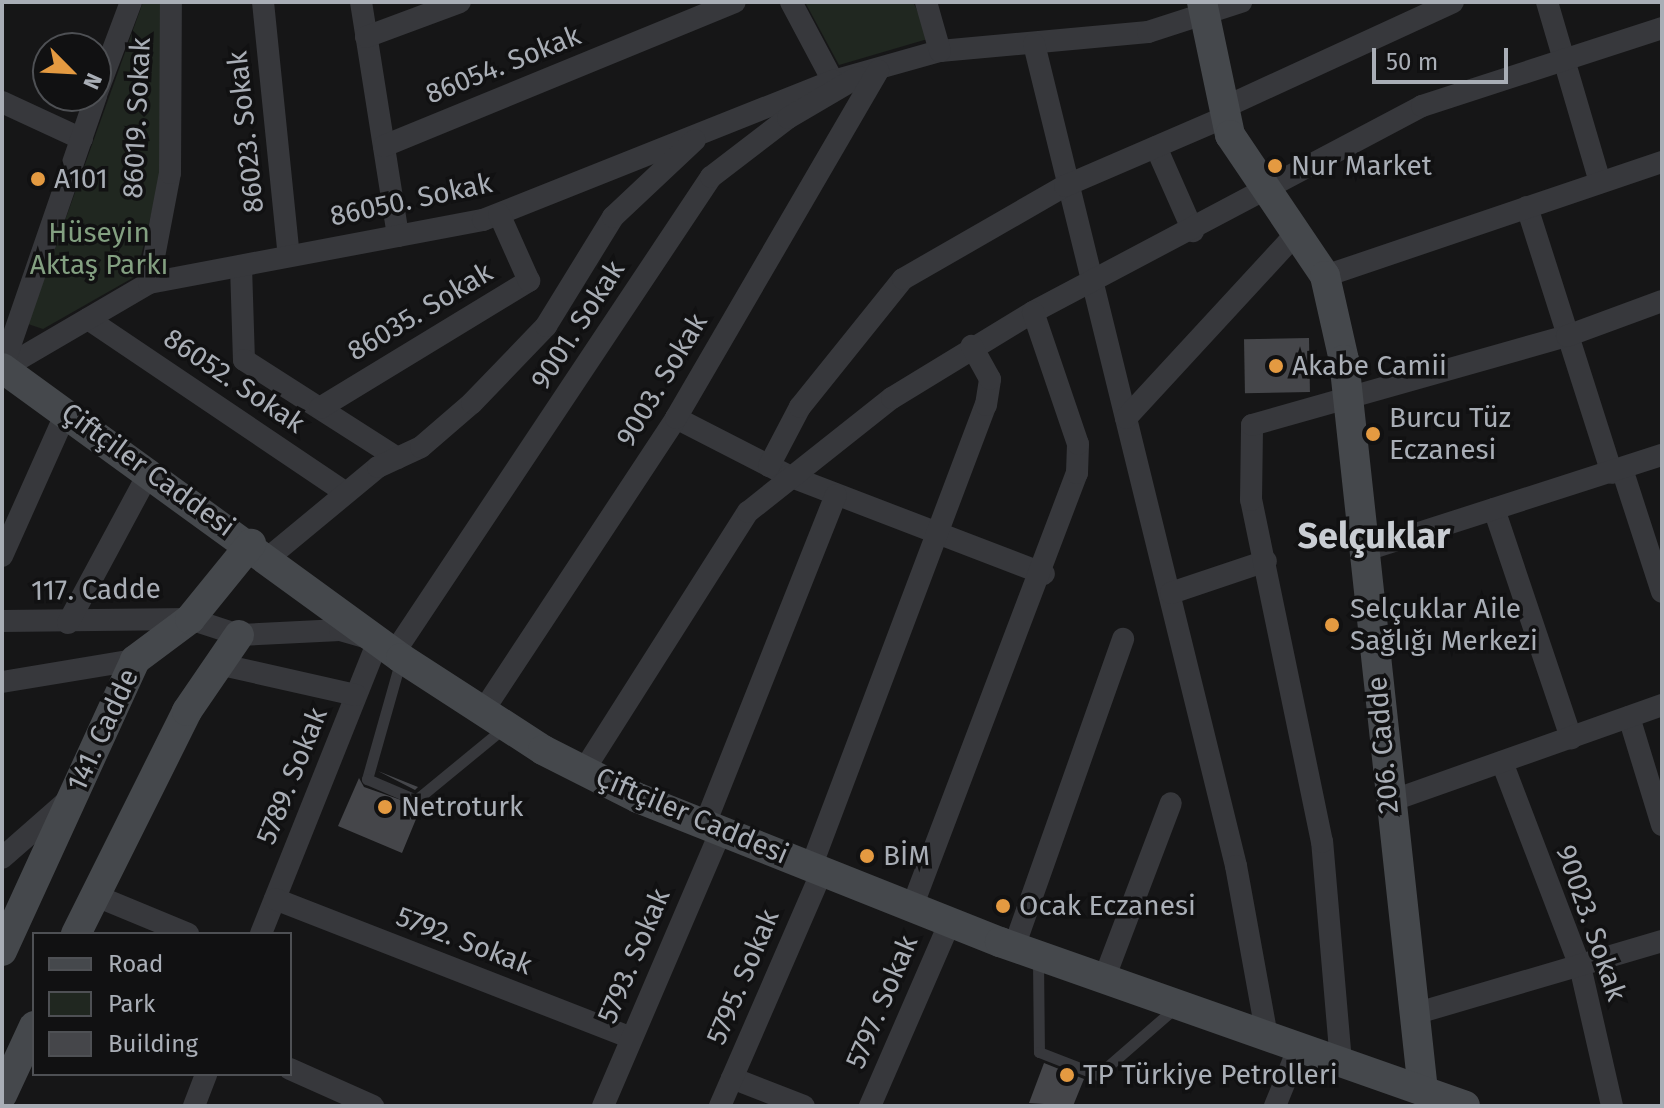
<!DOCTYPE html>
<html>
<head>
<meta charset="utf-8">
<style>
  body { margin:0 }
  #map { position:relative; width:1664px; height:1108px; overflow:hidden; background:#161617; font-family:"Fira Sans",sans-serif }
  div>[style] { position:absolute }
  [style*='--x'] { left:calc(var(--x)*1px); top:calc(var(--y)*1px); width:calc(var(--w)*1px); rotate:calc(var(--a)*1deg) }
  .green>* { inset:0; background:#202720 }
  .building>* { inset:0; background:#45464a; transform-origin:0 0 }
  .lane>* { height:11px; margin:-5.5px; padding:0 5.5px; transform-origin:5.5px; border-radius:5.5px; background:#37383c }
  .street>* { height:22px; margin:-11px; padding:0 11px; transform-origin:11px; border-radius:11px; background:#37383c }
  .secondary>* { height:30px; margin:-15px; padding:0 15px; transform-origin:15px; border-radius:15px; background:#45484c }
  .dots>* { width:22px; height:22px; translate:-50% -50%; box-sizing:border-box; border:4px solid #111112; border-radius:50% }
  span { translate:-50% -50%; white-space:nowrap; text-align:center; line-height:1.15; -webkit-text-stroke:7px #111112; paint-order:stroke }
  .street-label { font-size:28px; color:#a9aeb6 }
  .poi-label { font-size:28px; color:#a9aeb6 }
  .left { translate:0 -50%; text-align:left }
  .park-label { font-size:28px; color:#83a081 }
  .district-label { font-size:36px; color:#c9cdd3; font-weight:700 }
  .frame { position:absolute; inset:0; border:4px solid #a9aeb6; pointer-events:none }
  .legend { position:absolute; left:32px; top:932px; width:260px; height:144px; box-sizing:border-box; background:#111112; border:2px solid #4e5054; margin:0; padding:10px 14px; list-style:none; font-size:24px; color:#a9aeb6 }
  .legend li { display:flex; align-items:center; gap:16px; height:40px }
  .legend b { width:40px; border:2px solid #4e5054 }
  .north { position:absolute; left:32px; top:32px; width:80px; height:80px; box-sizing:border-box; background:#111112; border:2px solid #4e5054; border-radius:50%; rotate:114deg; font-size:22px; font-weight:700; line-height:32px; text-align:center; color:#a9aeb6 }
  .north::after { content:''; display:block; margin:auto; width:28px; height:36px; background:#e49a41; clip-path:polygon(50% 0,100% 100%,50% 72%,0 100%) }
  .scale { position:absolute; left:1372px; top:48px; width:136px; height:36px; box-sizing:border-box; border:4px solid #a9aeb6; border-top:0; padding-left:10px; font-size:24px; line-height:28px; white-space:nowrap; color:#a9aeb6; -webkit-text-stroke:6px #111112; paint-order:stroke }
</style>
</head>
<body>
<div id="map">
  <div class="green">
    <i style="clip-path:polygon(143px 2px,162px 2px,162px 171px,136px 276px,43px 329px,28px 324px)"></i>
    <i style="clip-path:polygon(805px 2px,913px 2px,931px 38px,839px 65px)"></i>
  </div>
  <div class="building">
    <i style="left:1309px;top:338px;width:54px;height:65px;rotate:89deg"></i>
    <i style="clip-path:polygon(378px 771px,418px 787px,415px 790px)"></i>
    <i style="clip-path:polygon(359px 778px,364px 787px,421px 807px,402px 853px,338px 826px)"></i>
    <i style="clip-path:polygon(1044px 1063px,1084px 1079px,1073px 1106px,1029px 1103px)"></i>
  </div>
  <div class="lane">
    <i style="--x:401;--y:659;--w:125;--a:105.8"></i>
    <i style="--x:367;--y:779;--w:53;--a:23.2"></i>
    <i style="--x:416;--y:800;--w:115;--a:-39.4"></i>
    <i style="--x:1038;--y:960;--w:92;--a:89.4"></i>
    <i style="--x:1039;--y:1052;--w:63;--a:21.3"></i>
    <i style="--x:1098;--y:1075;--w:103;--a:-41.1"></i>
  </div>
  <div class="street">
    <i style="--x:263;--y:2;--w:255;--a:84.2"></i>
    <i style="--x:361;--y:2;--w:237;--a:81"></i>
    <i style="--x:791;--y:2;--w:89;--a:62"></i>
    <i style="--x:833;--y:81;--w:111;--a:-15.7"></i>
    <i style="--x:940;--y:51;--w:209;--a:-5.2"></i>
    <i style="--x:1148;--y:32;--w:98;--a:-17.9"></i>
    <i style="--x:926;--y:2;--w:51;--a:74.1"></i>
    <i style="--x:1547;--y:2;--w:188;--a:73.6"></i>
    <i style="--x:366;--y:37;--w:100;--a:-20.4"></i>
    <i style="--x:1034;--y:44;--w:846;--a:76.19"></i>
    <i style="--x:1236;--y:866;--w:173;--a:79.7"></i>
    <i style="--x:96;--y:95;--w:99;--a:-69.4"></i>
    <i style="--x:2;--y:102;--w:88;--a:24.8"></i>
    <i style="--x:1223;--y:108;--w:253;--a:-24.7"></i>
    <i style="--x:384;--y:146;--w:379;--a:-22.3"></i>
    <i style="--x:1156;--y:147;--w:92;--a:66.2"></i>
    <i style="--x:1527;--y:207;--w:279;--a:72.3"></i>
    <i style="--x:241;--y:266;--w:94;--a:88.2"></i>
    <i style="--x:244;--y:360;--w:182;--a:32.6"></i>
    <i style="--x:1325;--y:276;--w:356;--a:-18.7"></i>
    <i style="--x:149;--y:283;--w:112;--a:-79.2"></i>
    <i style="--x:170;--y:173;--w:171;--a:-89.7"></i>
    <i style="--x:88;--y:319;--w:311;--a:34"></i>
    <i style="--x:2;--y:369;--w:170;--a:-30.3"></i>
    <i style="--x:149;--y:283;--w:340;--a:-10.7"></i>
    <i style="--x:483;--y:220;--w:377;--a:-21.7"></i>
    <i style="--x:2;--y:369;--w:289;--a:-71"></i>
    <i style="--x:320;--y:408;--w:245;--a:-31.3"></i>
    <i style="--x:529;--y:281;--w:73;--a:-114.1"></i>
    <i style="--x:676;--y:418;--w:127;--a:27.2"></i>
    <i style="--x:789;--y:476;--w:273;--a:21"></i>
    <i style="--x:1126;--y:418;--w:249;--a:-47.3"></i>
    <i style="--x:769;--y:466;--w:67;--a:-62.3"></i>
    <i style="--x:800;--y:407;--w:164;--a:-51.2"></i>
    <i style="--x:903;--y:279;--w:187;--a:-29.9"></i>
    <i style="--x:1065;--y:186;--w:174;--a:-23.3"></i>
    <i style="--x:1622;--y:469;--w:129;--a:72"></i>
    <i style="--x:1494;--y:509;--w:242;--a:71.4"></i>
    <i style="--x:1369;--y:549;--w:308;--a:-17.8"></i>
    <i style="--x:2;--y:556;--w:159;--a:-65.9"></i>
    <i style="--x:268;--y:558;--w:143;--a:-39.6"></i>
    <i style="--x:378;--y:467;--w:47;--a:-24.9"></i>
    <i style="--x:421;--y:447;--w:67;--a:-40.8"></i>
    <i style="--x:472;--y:403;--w:107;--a:-46.1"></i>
    <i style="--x:546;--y:326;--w:128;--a:-58.4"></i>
    <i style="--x:613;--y:217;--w:112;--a:-43.2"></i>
    <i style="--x:1171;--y:593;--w:100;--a:-18.6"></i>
    <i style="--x:2;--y:621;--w:188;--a:-0.6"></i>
    <i style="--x:190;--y:619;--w:52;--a:18.1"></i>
    <i style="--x:239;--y:635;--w:101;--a:-2.8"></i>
    <i style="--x:340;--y:630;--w:40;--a:16"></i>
    <i style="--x:378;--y:641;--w:315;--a:111.8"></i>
    <i style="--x:68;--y:623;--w:173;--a:-61.7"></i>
    <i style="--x:394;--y:653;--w:572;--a:-56.34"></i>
    <i style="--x:711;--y:177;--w:97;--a:-37.5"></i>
    <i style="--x:788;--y:118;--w:81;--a:-30.4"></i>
    <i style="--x:218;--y:664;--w:141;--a:12.7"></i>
    <i style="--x:2;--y:682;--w:135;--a:-9.4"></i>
    <i style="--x:483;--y:711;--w:351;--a:-56.6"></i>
    <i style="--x:676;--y:418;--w:402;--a:-59.8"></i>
    <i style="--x:1629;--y:717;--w:113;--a:73"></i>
    <i style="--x:1502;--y:762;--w:218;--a:69.1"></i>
    <i style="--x:1580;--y:966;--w:144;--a:77.1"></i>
    <i style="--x:584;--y:770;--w:306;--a:-57.6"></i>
    <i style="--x:748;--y:512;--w:184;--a:-38.4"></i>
    <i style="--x:892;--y:398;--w:165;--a:-31.4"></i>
    <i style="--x:1033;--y:312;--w:440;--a:-27.9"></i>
    <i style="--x:1422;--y:106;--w:252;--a:-18"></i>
    <i style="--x:1388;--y:802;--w:291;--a:-19.5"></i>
    <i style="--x:705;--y:824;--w:354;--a:-68.3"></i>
    <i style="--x:2;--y:858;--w:86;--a:-41.2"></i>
    <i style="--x:811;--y:867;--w:494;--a:-69.3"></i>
    <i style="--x:986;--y:405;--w:26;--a:-81"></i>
    <i style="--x:990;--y:379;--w:38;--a:-119"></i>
    <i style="--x:94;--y:895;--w:102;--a:22.5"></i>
    <i style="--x:275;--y:899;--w:382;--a:21.3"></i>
    <i style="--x:912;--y:907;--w:464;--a:-69.2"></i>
    <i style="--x:1077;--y:473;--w:29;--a:-88"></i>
    <i style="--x:1078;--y:444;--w:139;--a:-108.8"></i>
    <i style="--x:1014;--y:947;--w:327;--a:-70.5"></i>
    <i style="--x:1104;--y:979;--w:188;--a:-69.2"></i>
    <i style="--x:1414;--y:1014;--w:259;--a:-16.4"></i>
    <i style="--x:1341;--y:1062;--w:221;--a:-94.9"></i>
    <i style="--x:1322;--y:842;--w:349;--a:-101.7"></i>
    <i style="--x:1251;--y:500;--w:75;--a:-89.2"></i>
    <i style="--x:1252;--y:425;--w:327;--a:-15.8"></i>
    <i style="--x:1567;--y:336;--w:101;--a:-20.2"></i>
    <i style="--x:290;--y:1069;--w:91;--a:24"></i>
    <i style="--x:732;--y:1078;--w:77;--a:21.3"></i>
    <i style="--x:194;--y:1106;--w:34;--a:-69"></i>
    <i style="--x:603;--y:1106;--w:299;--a:-66.8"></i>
    <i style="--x:720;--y:1106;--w:256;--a:-66.5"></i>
    <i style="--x:870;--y:1106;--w:201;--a:-66.5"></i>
    <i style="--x:1275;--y:1106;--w:64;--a:-67.9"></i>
  </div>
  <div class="secondary">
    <i style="--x:1202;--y:2;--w:136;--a:78.1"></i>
    <i style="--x:1230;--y:135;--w:170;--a:56"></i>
    <i style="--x:1325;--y:276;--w:86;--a:77.3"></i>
    <i style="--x:1344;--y:360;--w:735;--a:83.83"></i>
    <i style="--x:2;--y:368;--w:493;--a:36"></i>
    <i style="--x:401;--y:658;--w:169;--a:32.9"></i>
    <i style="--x:543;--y:750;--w:106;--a:26.8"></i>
    <i style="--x:638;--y:798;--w:390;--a:21.7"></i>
    <i style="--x:1000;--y:942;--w:493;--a:19.4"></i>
    <i style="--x:76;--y:934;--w:249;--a:-63.5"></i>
    <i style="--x:187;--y:711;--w:92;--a:-55.6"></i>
    <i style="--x:2;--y:951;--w:320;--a:-65.4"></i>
    <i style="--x:135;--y:660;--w:69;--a:-36.7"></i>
    <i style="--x:190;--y:619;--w:97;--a:-50.9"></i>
    <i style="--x:2;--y:1095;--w:76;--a:-65.1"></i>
  </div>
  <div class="dots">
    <i style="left:1275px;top:166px;background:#e49a41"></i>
    <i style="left:38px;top:179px;background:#e49a41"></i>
    <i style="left:1276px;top:366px;background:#e49a41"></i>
    <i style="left:1373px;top:434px;background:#e49a41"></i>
    <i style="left:1332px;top:625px;background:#e49a41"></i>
    <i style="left:385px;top:807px;background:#e49a41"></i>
    <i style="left:867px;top:856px;background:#e49a41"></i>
    <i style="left:1003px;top:906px;background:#e49a41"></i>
    <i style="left:1067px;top:1075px;background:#e49a41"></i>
  </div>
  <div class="street-label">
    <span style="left:503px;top:65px;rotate:-22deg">86054. Sokak</span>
    <span style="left:137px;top:118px;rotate:-87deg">86019. Sokak</span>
    <span style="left:246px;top:132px;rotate:-96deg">86023. Sokak</span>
    <span style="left:411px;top:200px;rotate:-12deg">86050. Sokak</span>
    <span style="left:420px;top:312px;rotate:-31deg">86035. Sokak</span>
    <span style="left:578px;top:325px;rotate:-57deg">9001. Sokak</span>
    <span style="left:662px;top:380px;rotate:-59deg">9003. Sokak</span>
    <span style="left:234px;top:381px;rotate:34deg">86052. Sokak</span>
    <span style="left:148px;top:470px;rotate:36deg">Çiftçiler Caddesi</span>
    <span style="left:96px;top:590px;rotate:-1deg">117. Cadde</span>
    <span style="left:103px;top:730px;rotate:-65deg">141. Cadde</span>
    <span style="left:1383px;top:745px;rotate:-95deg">206. Cadde</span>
    <span style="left:292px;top:776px;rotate:-68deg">5789. Sokak</span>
    <span style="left:692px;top:816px;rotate:23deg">Çiftçiler Caddesi</span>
    <span style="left:1591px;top:923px;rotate:71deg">90023. Sokak</span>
    <span style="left:464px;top:941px;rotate:21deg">5792. Sokak</span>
    <span style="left:634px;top:956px;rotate:-67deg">5793. Sokak</span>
    <span style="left:743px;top:977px;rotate:-67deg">5795. Sokak</span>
    <span style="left:882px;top:1002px;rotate:-67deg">5797. Sokak</span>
  </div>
  <div class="poi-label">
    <span class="left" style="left:1291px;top:166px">Nur Market</span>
    <span class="left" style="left:54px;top:179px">A101</span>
    <span class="left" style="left:1292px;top:366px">Akabe Camii</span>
    <span class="left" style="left:1389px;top:434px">Burcu Tüz<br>Eczanesi</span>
    <span class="left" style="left:1350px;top:625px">Selçuklar Aile<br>Sağlığı Merkezi</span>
    <span class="left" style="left:401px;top:807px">Netroturk</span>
    <span class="left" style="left:883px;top:856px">BİM</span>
    <span class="left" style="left:1019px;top:906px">Ocak Eczanesi</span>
    <span class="left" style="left:1083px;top:1075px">TP Türkiye Petrolleri</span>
  </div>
  <div class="park-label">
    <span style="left:99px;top:249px">Hüseyin<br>Aktaş Parkı</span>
  </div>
  <div class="district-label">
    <span style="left:1374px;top:537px">Selçuklar</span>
  </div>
  <div class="frame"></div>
  <ul class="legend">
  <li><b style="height:10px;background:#45484c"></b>Road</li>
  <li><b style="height:22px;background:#202720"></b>Park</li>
  <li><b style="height:22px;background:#45464a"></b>Building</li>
  </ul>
  <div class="north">N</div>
  <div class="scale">50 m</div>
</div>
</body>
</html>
